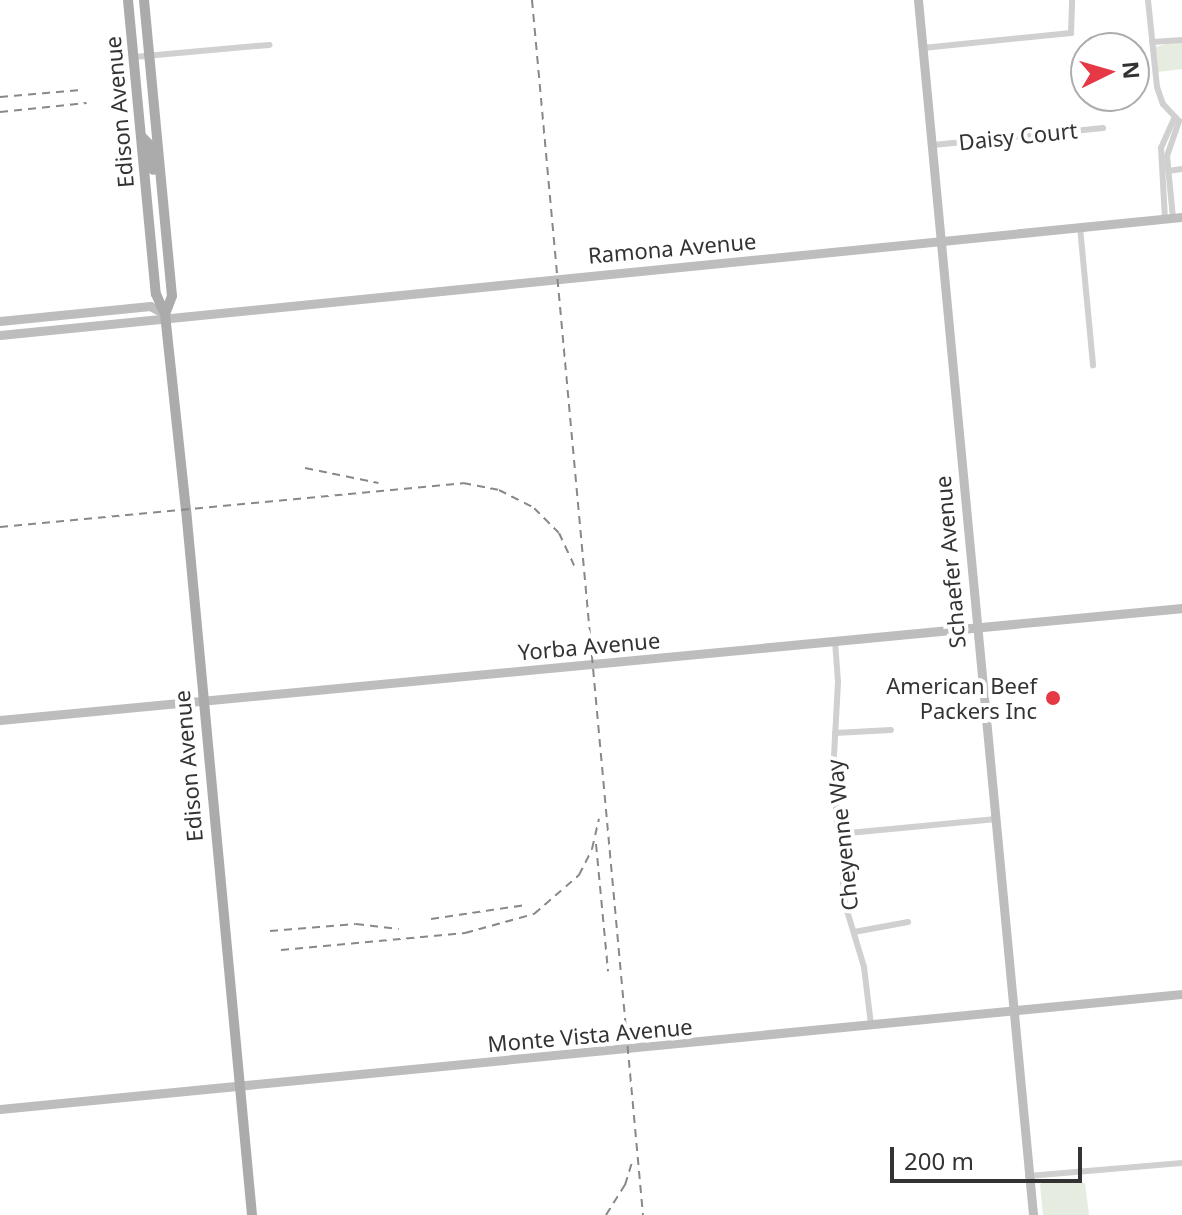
<!DOCTYPE html>
<html>
<head>
<meta charset="utf-8">
<style>
  body { margin:0 }
  #map { position:relative; width:1182px; height:1215px; overflow:hidden; background:#fff; font-family:"Noto Sans",sans-serif }
  div>[style] { position:absolute }
  [style*='--x'] { left:calc(var(--x)*1px); top:calc(var(--y)*1px); width:calc(var(--w)*1px); rotate:calc(var(--a)*1deg) }
  .green>* { inset:0; background:#e6ecdf }
  .street>* { height:6px; margin:-3px; padding:0 3px; transform-origin:3px; border-radius:3px; background:#d0d0d0 }
  .secondary>* { height:9px; margin:-4.5px; padding:0 4.5px; transform-origin:4.5px; border-radius:4.5px; background:#bdbdbd }
  .primary>* { height:10px; margin:-5px; padding:0 5px; transform-origin:5px; border-radius:5px; background:#ababab }
  .rail>* { height:2px; margin-top:-1px; transform-origin:0; background:repeating-linear-gradient(90deg,#888 0 8px,transparent 0 14px) }
  .dots>* { width:22px; height:22px; translate:-50% -50%; box-sizing:border-box; border:4px solid #fff; border-radius:50% }
  span { translate:-50% -50%; white-space:nowrap; text-align:center; line-height:1.15; -webkit-text-stroke:8px #fff; paint-order:stroke }
  .street-label { font-size:22px; color:#333 }
  .poi-label { font-size:22px; color:#333 }
  .right { translate:-100% -50%; text-align:right }
  .north { position:absolute; left:1070px; top:32px; width:80px; height:80px; box-sizing:border-box; background:#fff; border:2px solid #adadad; border-radius:50%; rotate:85deg; font-size:22px; font-weight:700; line-height:32px; text-align:center; color:#333 }
  .north::after { content:''; display:block; margin:auto; width:28px; height:36px; background:#e63946; clip-path:polygon(50% 0,100% 100%,50% 72%,0 100%) }
  .scale { position:absolute; left:890px; top:1147px; width:192px; height:36px; box-sizing:border-box; border:4px solid #333; border-top:0; padding-left:10px; font-size:24px; line-height:28px; white-space:nowrap; color:#333; -webkit-text-stroke:6px #fff; paint-order:stroke }
</style>
</head>
<body>
<div id="map">
  <div class="green">
    <i style="clip-path:polygon(1182px 40px,1182px 69px,1158px 72px,1155px 47px)"></i>
    <i style="clip-path:polygon(1045px 1179px,1085px 1183px,1089px 1215px,1043px 1215px,1040px 1185px)"></i>
  </div>
  <div class="street">
    <i style="--x:1148;--y:0;--w:87;--a:84.1"></i>
    <i style="--x:1157;--y:87;--w:18;--a:71"></i>
    <i style="--x:1163;--y:104;--w:23;--a:47"></i>
    <i style="--x:1152;--y:42;--w:30;--a:-4"></i>
    <i style="--x:923;--y:48;--w:149;--a:-5.8"></i>
    <i style="--x:1071;--y:33;--w:33;--a:-88"></i>
    <i style="--x:134;--y:57;--w:136;--a:-5.1"></i>
    <i style="--x:933;--y:145;--w:171;--a:-5.7"></i>
    <i style="--x:1168;--y:171;--w:14;--a:-8"></i>
    <i style="--x:1173;--y:218;--w:62;--a:-95.5"></i>
    <i style="--x:1167;--y:156;--w:37;--a:-71"></i>
    <i style="--x:1165;--y:219;--w:71;--a:-93.2"></i>
    <i style="--x:1161;--y:148;--w:34;--a:-66"></i>
    <i style="--x:1080;--y:227;--w:139;--a:84.6"></i>
    <i style="--x:835;--y:641;--w:41;--a:85.8"></i>
    <i style="--x:838;--y:682;--w:92;--a:93.1"></i>
    <i style="--x:833;--y:774;--w:131;--a:84.7"></i>
    <i style="--x:845;--y:904;--w:66;--a:73.2"></i>
    <i style="--x:864;--y:967;--w:58;--a:83.1"></i>
    <i style="--x:835;--y:733;--w:56;--a:-3.1"></i>
    <i style="--x:838;--y:834;--w:159;--a:-5.4"></i>
    <i style="--x:854;--y:932;--w:55;--a:-10.5"></i>
    <i style="--x:1028;--y:1176;--w:155;--a:-4.8"></i>
  </div>
  <div class="secondary">
    <i style="--x:918;--y:0;--w:1220;--a:84.59"></i>
    <i style="--x:0;--y:321;--w:151;--a:-5.7"></i>
    <i style="--x:150;--y:306;--w:17;--a:28"></i>
    <i style="--x:0;--y:335;--w:1188;--a:-5.7"></i>
    <i style="--x:0;--y:720;--w:1187;--a:-5.41"></i>
    <i style="--x:0;--y:1109;--w:1188;--a:-5.56"></i>
  </div>
  <div class="primary">
    <i style="--x:128;--y:0;--w:295;--a:84.6"></i>
    <i style="--x:156;--y:294;--w:22;--a:66"></i>
    <i style="--x:165;--y:314;--w:196;--a:83.9"></i>
    <i style="--x:186;--y:509;--w:709;--a:84.66"></i>
    <i style="--x:144;--y:0;--w:297;--a:84.6"></i>
    <i style="--x:172;--y:296;--w:19;--a:111"></i>
    <i style="--x:141;--y:136;--w:13;--a:45"></i>
    <i style="--x:150;--y:145;--w:25;--a:83"></i>
  </div>
  <div class="rail">
    <i style="--x:532;--y:0;--w:1220;--a:84.78"></i>
    <i style="--x:0;--y:97;--w:81;--a:-4.9"></i>
    <i style="--x:0;--y:112;--w:87;--a:-5.9"></i>
    <i style="--x:305;--y:468;--w:75;--a:11.6"></i>
    <i style="--x:0;--y:527;--w:465;--a:-5.4"></i>
    <i style="--x:463;--y:483;--w:37;--a:11"></i>
    <i style="--x:499;--y:490;--w:39;--a:27"></i>
    <i style="--x:534;--y:508;--w:35;--a:45"></i>
    <i style="--x:559;--y:533;--w:38;--a:65"></i>
    <i style="--x:596;--y:844;--w:128;--a:84.6"></i>
    <i style="--x:431;--y:919;--w:96;--a:-8.4"></i>
    <i style="--x:270;--y:931;--w:86;--a:-4.7"></i>
    <i style="--x:356;--y:924;--w:43;--a:6.6"></i>
    <i style="--x:281;--y:950;--w:185;--a:-5.3"></i>
    <i style="--x:465;--y:933;--w:72;--a:-15.4"></i>
    <i style="--x:534;--y:914;--w:60;--a:-40.9"></i>
    <i style="--x:579;--y:875;--w:29;--a:-63"></i>
    <i style="--x:592;--y:849;--w:31;--a:-77"></i>
    <i style="--x:606;--y:1215;--w:36;--a:-58"></i>
    <i style="--x:625;--y:1185;--w:28;--a:-73"></i>
  </div>
  <div class="dots">
    <i style="left:1053px;top:698px;background:#e63946"></i>
  </div>
  <div class="street-label">
    <span style="left:119px;top:112px;rotate:-95deg">Edison Avenue</span>
    <span style="left:1018px;top:136px;rotate:-6deg">Daisy Court</span>
    <span style="left:672px;top:248px;rotate:-5deg">Ramona Avenue</span>
    <span style="left:950px;top:562px;rotate:-95deg">Schaefer Avenue</span>
    <span style="left:589px;top:646px;rotate:-5deg">Yorba Avenue</span>
    <span style="left:188px;top:766px;rotate:-95deg">Edison Avenue</span>
    <span style="left:842px;top:835px;rotate:-96deg">Cheyenne Way</span>
    <span style="left:590px;top:1035px;rotate:-5deg">Monte Vista Avenue</span>
  </div>
  <div class="poi-label">
    <span class="right" style="left:1037px;top:698px">American Beef<br>Packers Inc</span>
  </div>
  <div class="north">N</div>
  <div class="scale">200 m</div>
</div>
</body>
</html>
